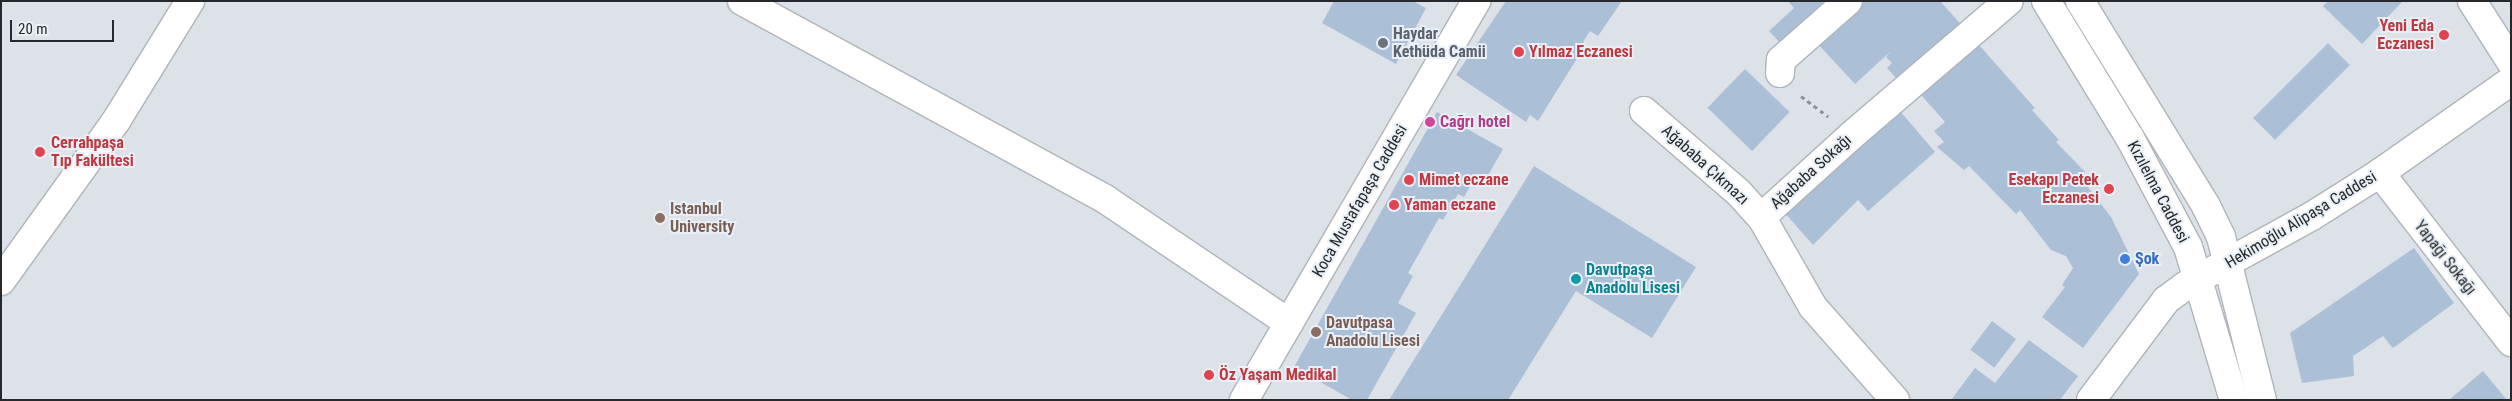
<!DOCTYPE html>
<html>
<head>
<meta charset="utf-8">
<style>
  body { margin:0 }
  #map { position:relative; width:2512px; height:401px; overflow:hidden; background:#dce2e8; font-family:"Roboto Condensed",sans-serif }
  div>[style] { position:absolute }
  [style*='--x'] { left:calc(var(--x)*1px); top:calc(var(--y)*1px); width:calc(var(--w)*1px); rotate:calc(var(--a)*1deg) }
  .building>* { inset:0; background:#abbfd7; transform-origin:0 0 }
  .path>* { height:3px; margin-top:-1.5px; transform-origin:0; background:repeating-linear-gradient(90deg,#8f9499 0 4px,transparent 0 8px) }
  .roads { filter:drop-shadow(1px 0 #afb4ba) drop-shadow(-1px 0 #afb4ba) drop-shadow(0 1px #afb4ba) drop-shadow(0 -1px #afb4ba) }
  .minor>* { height:28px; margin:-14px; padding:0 14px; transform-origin:14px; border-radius:14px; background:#fff }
  .major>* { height:28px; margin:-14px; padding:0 14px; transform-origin:14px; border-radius:14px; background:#fff }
  .dots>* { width:14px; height:14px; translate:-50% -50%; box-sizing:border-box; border:2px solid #e9eff6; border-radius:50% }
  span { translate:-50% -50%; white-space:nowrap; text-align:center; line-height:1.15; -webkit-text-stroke:4px #e9eff6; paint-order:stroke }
  .health-label { font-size:16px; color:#be3a42; font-weight:700 }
  .right { translate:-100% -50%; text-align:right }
  .left { translate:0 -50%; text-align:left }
  .worship-label { font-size:16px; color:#5b616d; font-weight:700 }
  .hotel-label { font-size:16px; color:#b23c85; font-weight:700 }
  .street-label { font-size:16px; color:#26282b }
  .education-label { font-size:16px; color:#785e54; font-weight:700 }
  .shop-label { font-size:16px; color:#366cbe; font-weight:700 }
  .culture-label { font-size:16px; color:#0d838f; font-weight:700 }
  .frame { position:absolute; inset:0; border:2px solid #26282b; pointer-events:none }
  .scale { position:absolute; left:10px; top:20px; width:104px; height:22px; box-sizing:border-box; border:2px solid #26282b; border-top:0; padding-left:6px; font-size:15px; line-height:18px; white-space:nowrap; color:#26282b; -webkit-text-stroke:4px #e9eff6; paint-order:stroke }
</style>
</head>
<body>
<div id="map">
  <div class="building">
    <i style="clip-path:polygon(1334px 1px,1413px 1px,1426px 8px,1396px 64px,1322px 23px)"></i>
    <i style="clip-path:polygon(1506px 1px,1622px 1px,1598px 36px,1590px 31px,1583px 42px,1586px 44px,1538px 121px,1530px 115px,1526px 122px,1456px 75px)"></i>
    <i style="clip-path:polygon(1788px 1px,1829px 1px,1782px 45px,1769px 31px,1794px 8px)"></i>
    <i style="clip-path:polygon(1862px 1px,1940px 1px,1966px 30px,1897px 79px,1887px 68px,1892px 63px,1886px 57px,1891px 51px,1855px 84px,1816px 42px)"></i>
    <i style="clip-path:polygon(2328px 1px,2403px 1px,2362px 44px,2323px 6px)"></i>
    <i style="clip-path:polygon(1971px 36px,2035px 108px,2032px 110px,2059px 140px,2056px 142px,2085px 172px,2080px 177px,2111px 217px,2139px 274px,2083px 348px,2042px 317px,2065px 287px,2062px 285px,2073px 268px,2066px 256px,2051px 250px,2020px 210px,2016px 214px,1969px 166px,1964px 170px,1937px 147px,1944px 142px,1934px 131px,1945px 122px,1914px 87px)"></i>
    <i style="left:2328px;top:43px;width:31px;height:106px;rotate:45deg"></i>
    <i style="left:1745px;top:69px;width:62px;height:54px;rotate:44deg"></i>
    <i style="clip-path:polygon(1899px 110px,1935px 152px,1868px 211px,1858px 200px,1813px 245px,1783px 211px)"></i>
    <i style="clip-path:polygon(1437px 112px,1503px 149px,1486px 179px,1477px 174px,1464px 197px,1458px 194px,1443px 220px,1439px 218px,1408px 273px,1413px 276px,1398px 303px,1416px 313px,1367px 400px,1352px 400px,1294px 367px)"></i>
    <i style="clip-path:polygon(1534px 166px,1696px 267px,1652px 338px,1576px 291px,1508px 400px,1389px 400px)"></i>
    <i style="clip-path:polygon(2414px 248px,2454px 303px,2393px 348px,2383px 336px,2353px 356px,2354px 376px,2302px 383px,2290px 333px)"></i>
    <i style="left:1992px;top:321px;width:30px;height:36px;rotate:37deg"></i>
    <i style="clip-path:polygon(2029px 340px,2078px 376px,2060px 400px,1951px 400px,1975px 368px,1995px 383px)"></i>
    <i style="clip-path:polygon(2483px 371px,2507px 400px,2449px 400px)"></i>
  </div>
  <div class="path">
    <i style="--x:1801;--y:96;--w:34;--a:37"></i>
  </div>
  <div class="roads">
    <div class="minor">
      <i style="--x:742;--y:1;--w:413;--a:28.6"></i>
      <i style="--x:1105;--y:199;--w:222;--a:34"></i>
      <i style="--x:2472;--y:1;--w:72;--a:57.4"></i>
      <i style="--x:1780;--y:73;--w:13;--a:-86"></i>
      <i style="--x:1781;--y:60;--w:89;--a:-41.4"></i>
      <i style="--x:1644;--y:111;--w:125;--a:40.8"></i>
      <i style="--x:1739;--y:193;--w:36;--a:48"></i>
      <i style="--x:2380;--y:173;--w:214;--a:52.2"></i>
      <i style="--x:1;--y:281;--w:197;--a:-54.3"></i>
      <i style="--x:116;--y:121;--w:141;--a:-58.3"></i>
      <i style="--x:1244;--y:400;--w:462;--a:-59.8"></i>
      <i style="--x:1895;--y:400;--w:124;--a:-131.4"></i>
      <i style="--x:1813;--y:307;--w:100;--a:-119.9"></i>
      <i style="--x:1763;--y:220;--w:8;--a:-67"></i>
      <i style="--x:1766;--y:213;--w:116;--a:-42.2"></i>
      <i style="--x:1852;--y:135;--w:206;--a:-40.5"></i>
      <i style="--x:2091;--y:400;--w:125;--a:-53.1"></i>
      <i style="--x:2166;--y:300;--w:24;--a:-36"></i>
      <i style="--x:2185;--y:286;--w:145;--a:-28.9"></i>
      <i style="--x:2312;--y:216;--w:80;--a:-32.3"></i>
      <i style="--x:2380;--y:173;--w:160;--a:-35.1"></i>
    </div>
    <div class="major">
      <i style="--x:2046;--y:1;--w:161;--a:58.5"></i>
      <i style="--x:2130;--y:138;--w:123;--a:62"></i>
      <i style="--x:2188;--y:247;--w:160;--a:73.3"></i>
      <i style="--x:2080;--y:1;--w:241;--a:58.4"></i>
      <i style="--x:2206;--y:206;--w:34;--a:64"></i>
      <i style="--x:2221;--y:237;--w:168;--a:75.9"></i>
    </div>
  </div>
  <div class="dots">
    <i style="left:2444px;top:35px;background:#e0444e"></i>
    <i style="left:1383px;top:43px;background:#6b7280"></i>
    <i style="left:1519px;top:52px;background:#e0444e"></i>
    <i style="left:1430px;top:122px;background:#d1479c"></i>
    <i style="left:40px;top:152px;background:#e0444e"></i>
    <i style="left:1409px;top:180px;background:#e0444e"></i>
    <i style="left:2109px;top:189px;background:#e0444e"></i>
    <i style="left:1394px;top:205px;background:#e0444e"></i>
    <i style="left:660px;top:218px;background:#8d6e63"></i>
    <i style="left:2125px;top:259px;background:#3f7fe0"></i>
    <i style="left:1576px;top:279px;background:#0f9aa8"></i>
    <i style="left:1316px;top:332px;background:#8d6e63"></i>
    <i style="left:1209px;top:375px;background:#e0444e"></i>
  </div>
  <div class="health-label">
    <span class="right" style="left:2434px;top:35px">Yeni Eda<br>Eczanesi</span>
    <span class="left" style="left:1529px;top:52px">Yılmaz Eczanesi</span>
    <span class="left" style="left:51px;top:152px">Cerrahpaşa<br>Tıp Fakültesi</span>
    <span class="left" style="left:1419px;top:180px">Mimet eczane</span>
    <span class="right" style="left:2099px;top:189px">Esekapı Petek<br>Eczanesi</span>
    <span class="left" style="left:1404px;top:205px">Yaman eczane</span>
    <span class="left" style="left:1219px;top:375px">Öz Yaşam Medikal</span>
  </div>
  <div class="worship-label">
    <span class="left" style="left:1393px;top:43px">Haydar<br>Kethüda Camii</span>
  </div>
  <div class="hotel-label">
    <span class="left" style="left:1440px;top:122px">Cağrı hotel</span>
  </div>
  <div class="street-label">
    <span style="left:1705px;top:165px;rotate:42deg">Ağababa Çıkmazı</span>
    <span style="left:1811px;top:172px;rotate:-42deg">Ağababa Sokağı</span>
    <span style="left:2158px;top:192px;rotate:62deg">Kızılelma Caddesi</span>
    <span style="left:1360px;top:201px;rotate:-60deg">Koca Mustafapaşa Caddesi</span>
    <span style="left:2301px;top:220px;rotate:-31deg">Hekimoğlu Alipaşa Caddesi</span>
    <span style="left:2445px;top:258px;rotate:52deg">Yapağı Sokağı</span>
  </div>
  <div class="education-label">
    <span class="left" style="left:670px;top:218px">Istanbul<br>University</span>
    <span class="left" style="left:1326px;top:332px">Davutpasa<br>Anadolu Lisesi</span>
  </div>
  <div class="shop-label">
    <span class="left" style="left:2135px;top:259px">Şok</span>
  </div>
  <div class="culture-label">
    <span class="left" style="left:1586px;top:279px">Davutpaşa<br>Anadolu Lisesi</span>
  </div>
  <div class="frame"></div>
  <div class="scale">20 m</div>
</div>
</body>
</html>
